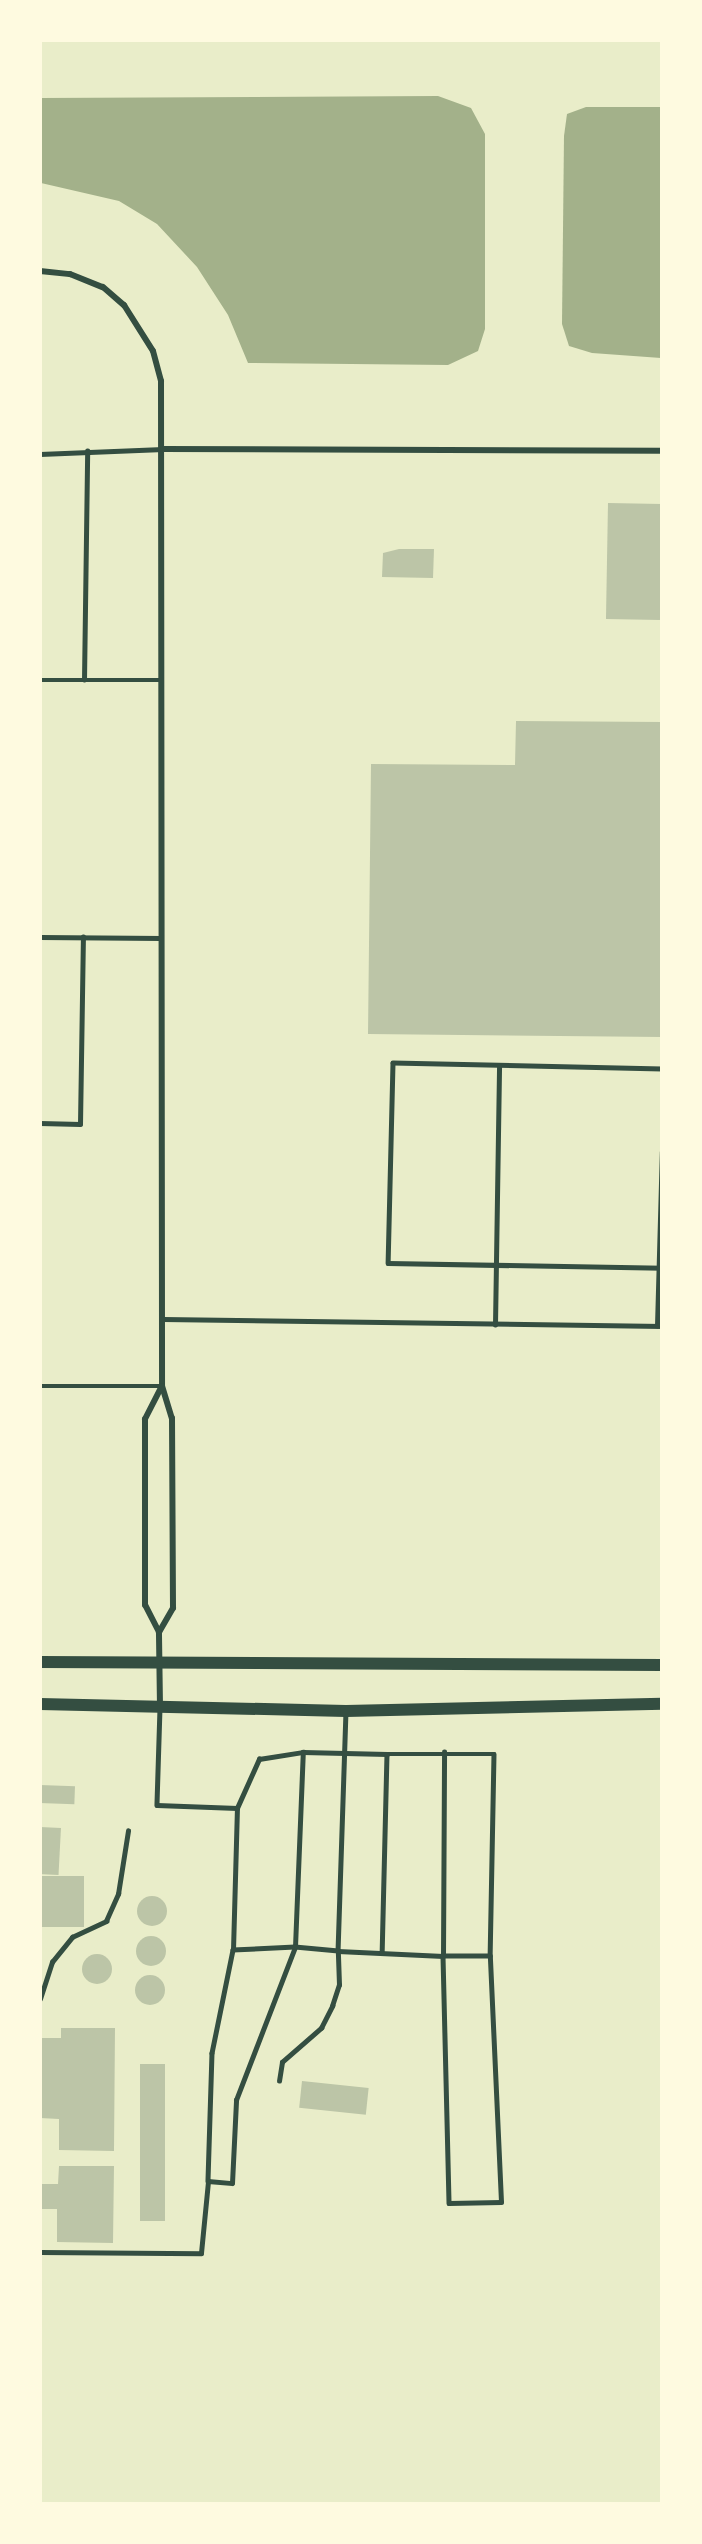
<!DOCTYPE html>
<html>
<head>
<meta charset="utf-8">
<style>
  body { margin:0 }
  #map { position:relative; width:702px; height:2544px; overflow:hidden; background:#e9edc9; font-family:Jost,sans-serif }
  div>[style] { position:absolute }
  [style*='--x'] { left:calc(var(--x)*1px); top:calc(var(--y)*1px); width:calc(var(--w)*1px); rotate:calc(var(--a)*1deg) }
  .water>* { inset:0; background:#a3b18a }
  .building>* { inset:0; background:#bcc5a7; transform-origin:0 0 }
  .round { border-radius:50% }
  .service>* { height:4.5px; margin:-2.25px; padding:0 2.25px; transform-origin:2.25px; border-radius:2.25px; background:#344e41 }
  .minor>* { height:6px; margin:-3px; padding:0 3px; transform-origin:3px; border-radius:3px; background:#344e41 }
  .secondary>* { height:12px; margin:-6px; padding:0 6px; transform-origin:6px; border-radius:6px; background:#344e41 }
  span { translate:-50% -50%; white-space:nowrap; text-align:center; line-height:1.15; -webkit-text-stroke:4.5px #fefae0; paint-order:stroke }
  .frame { position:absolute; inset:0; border:42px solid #fefae0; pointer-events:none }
</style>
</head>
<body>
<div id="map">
  <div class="water">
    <i style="clip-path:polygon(438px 96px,471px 108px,485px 134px,485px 329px,478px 351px,448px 365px,248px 363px,228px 315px,197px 267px,157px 224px,119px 201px,41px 183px,41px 98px)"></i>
    <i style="clip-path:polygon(586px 107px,661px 107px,661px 358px,592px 353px,569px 346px,562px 324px,564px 136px,567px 114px)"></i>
  </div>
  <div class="building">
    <i style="left:608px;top:503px;width:54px;height:116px;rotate:1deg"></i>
    <i style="clip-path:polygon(399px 549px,434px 549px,433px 578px,382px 577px,383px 553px)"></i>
    <i style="clip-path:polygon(516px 721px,662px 722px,662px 1037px,368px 1034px,371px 764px,515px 765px)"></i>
    <i style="left:40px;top:1785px;width:35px;height:18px;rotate:2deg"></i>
    <i style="left:40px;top:1827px;width:21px;height:47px;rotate:3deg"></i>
    <i style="left:40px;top:1876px;width:44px;height:51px"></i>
    <i class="round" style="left:137px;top:1896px;width:30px;height:30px"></i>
    <i class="round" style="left:136px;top:1936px;width:30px;height:30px"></i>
    <i class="round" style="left:82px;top:1954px;width:30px;height:30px"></i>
    <i class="round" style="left:135px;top:1975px;width:30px;height:30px"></i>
    <i style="clip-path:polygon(61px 2028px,115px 2028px,114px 2151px,59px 2150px,59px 2119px,40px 2118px,40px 2038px,61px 2038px)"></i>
    <i style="left:140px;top:2064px;width:25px;height:157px"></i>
    <i style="left:302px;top:2081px;width:67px;height:27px;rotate:6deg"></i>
    <i style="clip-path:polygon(59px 2166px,114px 2166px,113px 2243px,57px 2242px,57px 2209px,40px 2209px,40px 2184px,58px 2184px)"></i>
  </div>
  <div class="service">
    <i style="--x:40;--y:454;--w:123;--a:-2.3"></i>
    <i style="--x:40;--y:680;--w:44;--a:0"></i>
    <i style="--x:84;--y:680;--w:229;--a:-89.2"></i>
    <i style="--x:84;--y:680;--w:78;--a:0"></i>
    <i style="--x:40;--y:937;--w:121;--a:0.5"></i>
    <i style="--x:662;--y:1069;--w:269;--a:-178.7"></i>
    <i style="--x:393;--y:1063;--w:200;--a:91.4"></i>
    <i style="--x:388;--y:1263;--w:274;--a:1"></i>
    <i style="--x:40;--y:1123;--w:40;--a:1.4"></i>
    <i style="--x:80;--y:1124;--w:187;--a:-89.1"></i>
    <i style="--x:163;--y:1319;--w:499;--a:0.8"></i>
    <i style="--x:495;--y:1325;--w:259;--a:-89.1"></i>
    <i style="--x:657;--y:1326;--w:174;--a:-88.4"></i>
    <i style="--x:40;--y:1386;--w:122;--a:0"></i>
    <i style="--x:160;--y:1708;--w:97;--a:91.8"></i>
    <i style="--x:157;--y:1805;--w:80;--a:2.1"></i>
    <i style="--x:346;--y:1711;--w:240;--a:91.9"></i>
    <i style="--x:338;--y:1951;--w:105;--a:2.7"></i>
    <i style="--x:443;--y:1956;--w:204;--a:-89.7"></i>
    <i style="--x:387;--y:1754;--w:107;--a:0"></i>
    <i style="--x:494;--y:1754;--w:202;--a:91.1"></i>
    <i style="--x:490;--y:1956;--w:47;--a:180"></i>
    <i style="--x:443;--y:1956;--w:247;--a:88.6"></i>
    <i style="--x:449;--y:2203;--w:52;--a:-1.1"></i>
    <i style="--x:501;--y:2202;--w:246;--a:-92.6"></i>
    <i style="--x:233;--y:1950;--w:105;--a:101.5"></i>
    <i style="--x:212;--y:2053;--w:128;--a:91.8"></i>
    <i style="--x:208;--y:2181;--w:24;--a:5"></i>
    <i style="--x:232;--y:2183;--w:83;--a:-87.2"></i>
    <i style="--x:236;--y:2100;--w:164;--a:-68.9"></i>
    <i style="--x:295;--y:1947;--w:195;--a:-87.7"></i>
    <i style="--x:40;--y:1999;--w:39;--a:-72"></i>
    <i style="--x:52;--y:1962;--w:32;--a:-51"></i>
    <i style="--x:72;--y:1937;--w:38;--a:-25"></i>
    <i style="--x:106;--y:1921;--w:30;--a:-66"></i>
    <i style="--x:118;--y:1894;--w:64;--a:-81"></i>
    <i style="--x:279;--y:2081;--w:19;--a:-81"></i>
    <i style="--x:282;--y:2062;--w:52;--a:-41.1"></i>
    <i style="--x:321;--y:2028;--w:25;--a:-63"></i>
    <i style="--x:332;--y:2006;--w:22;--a:-72"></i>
    <i style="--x:339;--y:1985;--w:34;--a:-92"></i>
    <i style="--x:338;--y:1951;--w:43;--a:-174.7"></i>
    <i style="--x:295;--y:1947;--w:62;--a:177.2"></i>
    <i style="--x:233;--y:1950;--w:142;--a:-88.4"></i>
    <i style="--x:237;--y:1808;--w:54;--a:-65.8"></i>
    <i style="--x:259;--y:1759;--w:45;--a:-9"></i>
    <i style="--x:303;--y:1752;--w:84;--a:1.4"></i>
    <i style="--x:387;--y:1754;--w:199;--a:91.4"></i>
    <i style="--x:40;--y:2252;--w:161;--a:0.4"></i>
    <i style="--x:201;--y:2253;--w:72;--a:-84.4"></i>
  </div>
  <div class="minor">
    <i style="--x:40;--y:271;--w:30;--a:6"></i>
    <i style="--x:70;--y:274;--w:35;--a:22"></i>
    <i style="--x:103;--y:287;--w:28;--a:41"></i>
    <i style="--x:124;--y:305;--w:54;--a:57.8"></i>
    <i style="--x:153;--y:351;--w:31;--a:75"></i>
    <i style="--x:161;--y:381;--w:1005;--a:89.94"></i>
    <i style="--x:162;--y:1386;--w:34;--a:73"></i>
    <i style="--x:172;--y:1418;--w:190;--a:89.7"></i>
    <i style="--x:173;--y:1608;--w:28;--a:120"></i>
    <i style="--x:163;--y:449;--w:499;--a:0.2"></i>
    <i style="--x:160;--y:1707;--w:75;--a:-90.8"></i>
    <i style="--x:159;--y:1632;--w:30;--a:-117"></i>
    <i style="--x:145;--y:1605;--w:186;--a:-90"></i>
    <i style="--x:145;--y:1419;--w:37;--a:-63"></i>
  </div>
  <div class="secondary">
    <i style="--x:40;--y:1662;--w:622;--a:0.28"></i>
    <i style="--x:40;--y:1704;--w:306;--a:1.3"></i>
    <i style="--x:346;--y:1711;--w:316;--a:-1.3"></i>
  </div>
  <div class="frame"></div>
</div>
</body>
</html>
